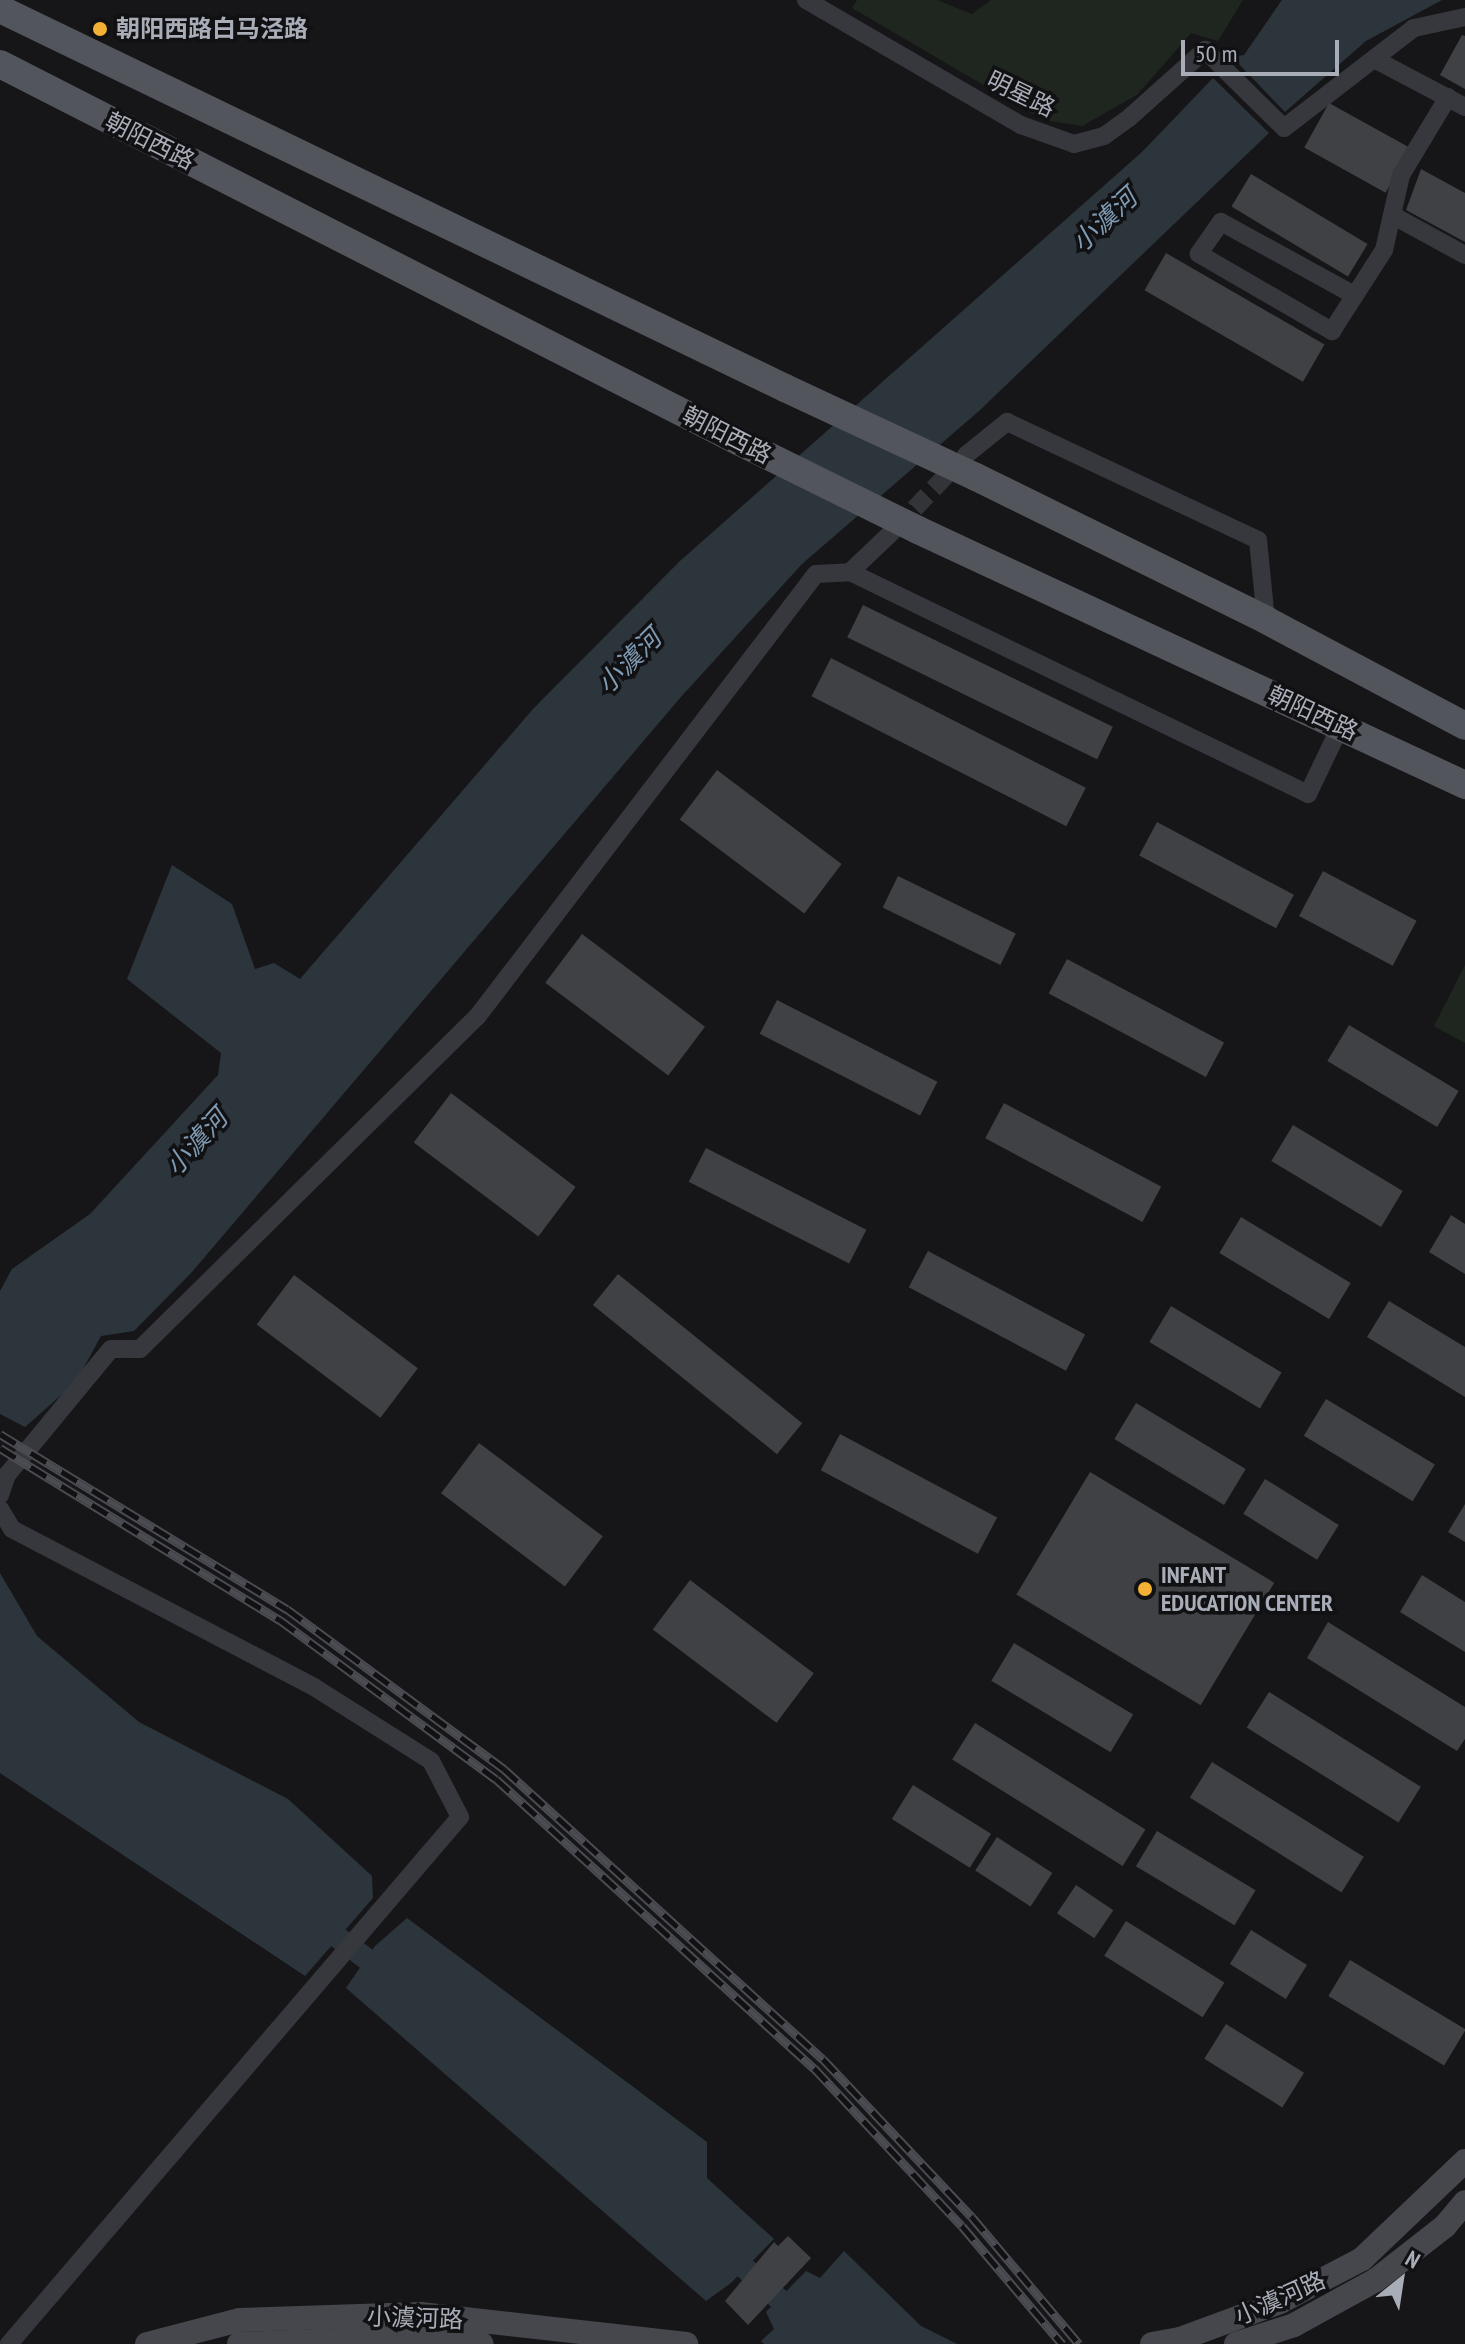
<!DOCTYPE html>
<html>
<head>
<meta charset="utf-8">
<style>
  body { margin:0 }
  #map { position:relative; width:1465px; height:2344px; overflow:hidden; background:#161618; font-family:"PT Sans Narrow","Noto Sans SC",sans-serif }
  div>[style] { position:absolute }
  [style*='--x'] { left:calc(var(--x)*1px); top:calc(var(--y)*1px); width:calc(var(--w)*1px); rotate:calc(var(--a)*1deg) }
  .green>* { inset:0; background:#1e261f }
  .water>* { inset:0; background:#2c353c }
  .canal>* { height:22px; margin:-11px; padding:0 11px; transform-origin:11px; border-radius:11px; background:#2c353c }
  .building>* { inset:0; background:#404145; transform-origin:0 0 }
  .minor-tunnel>* { height:18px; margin-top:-9px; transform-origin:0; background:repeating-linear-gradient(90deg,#333438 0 18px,transparent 0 27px) }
  .minor>* { height:18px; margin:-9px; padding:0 9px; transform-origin:9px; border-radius:9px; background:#37383d }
  .secondary>* { height:24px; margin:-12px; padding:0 12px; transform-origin:12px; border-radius:12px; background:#45474d }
  .primary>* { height:28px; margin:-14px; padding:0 14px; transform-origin:14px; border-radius:14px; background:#53555c }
  .rail>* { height:9px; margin-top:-4.5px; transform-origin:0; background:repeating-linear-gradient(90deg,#111113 0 18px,#4a4c52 0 36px); box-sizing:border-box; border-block:2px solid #4a4c52 }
  .primary-bridge>* { height:28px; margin:-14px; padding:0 14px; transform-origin:14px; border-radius:14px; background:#53555c }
  .dots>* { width:22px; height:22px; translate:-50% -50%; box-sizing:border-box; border:4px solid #111113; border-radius:50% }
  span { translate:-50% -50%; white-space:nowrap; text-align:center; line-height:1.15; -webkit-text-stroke:7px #111113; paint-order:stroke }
  .poi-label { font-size:24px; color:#a8adb8; font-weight:700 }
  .left { translate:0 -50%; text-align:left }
  .street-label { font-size:24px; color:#a8adb8 }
  .water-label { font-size:26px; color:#7f9bb3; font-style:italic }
  .north { position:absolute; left:1361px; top:2240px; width:80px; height:80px; -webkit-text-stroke:6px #111113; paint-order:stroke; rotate:30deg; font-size:22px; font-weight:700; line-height:32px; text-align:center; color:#a8adb8 }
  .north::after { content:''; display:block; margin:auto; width:28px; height:36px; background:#a8adb8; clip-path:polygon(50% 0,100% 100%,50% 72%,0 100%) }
  .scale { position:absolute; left:1181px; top:40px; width:158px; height:36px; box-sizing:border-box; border:4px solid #a8adb8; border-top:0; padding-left:10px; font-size:24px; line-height:28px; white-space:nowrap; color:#a8adb8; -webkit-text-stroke:6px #111113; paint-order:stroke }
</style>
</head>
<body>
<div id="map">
  <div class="green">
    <i style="clip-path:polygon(857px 0,937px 0,972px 14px,991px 0,1243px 0,1218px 41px,1191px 33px,1137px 95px,1082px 126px,1043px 120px,852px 8px)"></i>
    <i style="clip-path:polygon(1465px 965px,1465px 1043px,1434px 1026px)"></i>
  </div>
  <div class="water">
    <i style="clip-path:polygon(1282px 0,1442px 0,1366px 41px,1285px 112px,1232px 57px,1244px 55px)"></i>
    <i style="clip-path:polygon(1213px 78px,1269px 133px,979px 411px,802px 564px,680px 698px,192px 1272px,134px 1331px,101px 1336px,76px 1382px,25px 1427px,0 1414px,0 1291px,12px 1269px,90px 1214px,218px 1075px,221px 1053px,127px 979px,172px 865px,232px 904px,255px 969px,274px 963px,300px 979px,533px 709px,680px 561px,1142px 152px)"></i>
    <i style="clip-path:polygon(0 1573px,37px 1636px,139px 1722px,288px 1799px,372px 1876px,373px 1898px,305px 1976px,0 1773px)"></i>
    <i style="clip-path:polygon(407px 1918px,707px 2142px,707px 2178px,774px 2239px,731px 2283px,706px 2301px,346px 1988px,375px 1946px)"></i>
    <i style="clip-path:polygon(844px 2251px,921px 2326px,957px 2344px,764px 2344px,761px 2341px,774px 2329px,766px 2312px,806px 2271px,820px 2278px)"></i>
  </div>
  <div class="canal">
    <i style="--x:316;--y:1921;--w:90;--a:36.9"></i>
    <i style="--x:724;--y:2249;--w:141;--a:42.4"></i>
  </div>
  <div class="building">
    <i style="clip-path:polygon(1462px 35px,1465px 36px,1465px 89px,1440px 75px)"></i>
    <i style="left:1329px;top:103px;width:93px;height:51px;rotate:29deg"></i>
    <i style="clip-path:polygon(1421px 169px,1465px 193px,1465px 242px,1406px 210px)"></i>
    <i style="left:1251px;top:174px;width:136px;height:38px;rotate:31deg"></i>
    <i style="left:1166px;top:253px;width:183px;height:43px;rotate:30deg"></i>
    <i style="left:863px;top:605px;width:278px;height:36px;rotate:26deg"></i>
    <i style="left:831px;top:658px;width:286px;height:43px;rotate:27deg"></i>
    <i style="left:717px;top:770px;width:156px;height:62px;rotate:37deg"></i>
    <i style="left:1157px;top:822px;width:155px;height:38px;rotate:28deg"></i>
    <i style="left:1323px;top:871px;width:106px;height:51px;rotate:28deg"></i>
    <i style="left:898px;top:876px;width:131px;height:35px;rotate:26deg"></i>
    <i style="left:582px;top:934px;width:154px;height:61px;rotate:37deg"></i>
    <i style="left:1067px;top:959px;width:178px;height:39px;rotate:28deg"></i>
    <i style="left:777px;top:1000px;width:180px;height:38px;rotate:27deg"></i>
    <i style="left:1349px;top:1025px;width:128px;height:42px;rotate:31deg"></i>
    <i style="left:451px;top:1093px;width:156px;height:62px;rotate:37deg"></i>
    <i style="left:1004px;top:1103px;width:178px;height:40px;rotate:28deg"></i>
    <i style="left:1293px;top:1125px;width:128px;height:42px;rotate:31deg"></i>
    <i style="left:706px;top:1148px;width:180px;height:38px;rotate:27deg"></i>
    <i style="clip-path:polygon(1451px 1215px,1465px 1224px,1465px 1274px,1429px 1252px)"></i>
    <i style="left:1241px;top:1217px;width:128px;height:42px;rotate:31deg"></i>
    <i style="left:928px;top:1251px;width:178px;height:41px;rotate:28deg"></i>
    <i style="left:618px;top:1274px;width:237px;height:40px;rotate:39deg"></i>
    <i style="left:294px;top:1275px;width:155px;height:62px;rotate:37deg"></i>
    <i style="clip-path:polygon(1389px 1301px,1465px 1347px,1465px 1397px,1367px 1337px)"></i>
    <i style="left:1171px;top:1306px;width:129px;height:42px;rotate:31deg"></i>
    <i style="left:1326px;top:1399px;width:127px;height:43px;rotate:31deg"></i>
    <i style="left:1136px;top:1403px;width:128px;height:42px;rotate:31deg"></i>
    <i style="left:840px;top:1434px;width:178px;height:41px;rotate:28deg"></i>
    <i style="left:479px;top:1443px;width:155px;height:63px;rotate:37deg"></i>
    <i style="left:1090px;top:1472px;width:215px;height:143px;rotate:31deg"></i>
    <i style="left:1265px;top:1479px;width:87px;height:41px;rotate:32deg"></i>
    <i style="clip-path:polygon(1465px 1504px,1465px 1542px,1448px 1532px)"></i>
    <i style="clip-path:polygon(1422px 1575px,1465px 1602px,1465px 1652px,1400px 1612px)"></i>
    <i style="left:690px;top:1580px;width:155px;height:62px;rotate:37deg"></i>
    <i style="clip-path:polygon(1328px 1622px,1465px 1707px,1465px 1739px,1457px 1751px,1307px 1658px)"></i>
    <i style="left:1014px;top:1643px;width:139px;height:44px;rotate:31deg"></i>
    <i style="left:1269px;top:1692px;width:179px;height:42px;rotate:32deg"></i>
    <i style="left:975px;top:1723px;width:201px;height:43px;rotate:32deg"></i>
    <i style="left:1212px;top:1762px;width:179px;height:42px;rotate:32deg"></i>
    <i style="left:913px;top:1785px;width:92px;height:40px;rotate:32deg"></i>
    <i style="left:1157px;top:1831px;width:115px;height:41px;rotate:31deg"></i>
    <i style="left:997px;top:1837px;width:66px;height:40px;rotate:33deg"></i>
    <i style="left:1076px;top:1885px;width:45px;height:34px;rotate:34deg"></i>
    <i style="left:1126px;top:1921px;width:116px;height:41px;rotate:32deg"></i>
    <i style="left:1251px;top:1930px;width:66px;height:40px;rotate:32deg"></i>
    <i style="left:1350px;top:1960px;width:135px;height:42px;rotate:31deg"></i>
    <i style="left:1226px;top:2024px;width:92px;height:41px;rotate:32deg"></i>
    <i style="clip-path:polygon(788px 2236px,811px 2258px,748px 2325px,725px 2301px,774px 2242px,778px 2246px)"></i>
  </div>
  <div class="minor-tunnel">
    <i style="--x:896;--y:528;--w:94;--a:-46.3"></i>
  </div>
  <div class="minor">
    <i style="--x:806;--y:0;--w:249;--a:30.2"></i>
    <i style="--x:1021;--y:125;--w:56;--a:19.7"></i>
    <i style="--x:1074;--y:144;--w:31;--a:-15"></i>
    <i style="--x:1104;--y:136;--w:32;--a:-36"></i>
    <i style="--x:1130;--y:117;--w:101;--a:-41.8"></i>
    <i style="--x:1205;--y:50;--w:111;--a:44.6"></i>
    <i style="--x:1284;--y:128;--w:164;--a:-37.6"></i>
    <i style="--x:1414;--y:28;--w:52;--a:-12.2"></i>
    <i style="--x:1374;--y:59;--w:103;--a:27.8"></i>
    <i style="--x:1392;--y:215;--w:83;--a:28.7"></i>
    <i style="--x:1354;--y:295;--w:152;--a:-151.2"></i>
    <i style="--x:1221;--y:222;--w:39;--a:125"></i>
    <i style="--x:1199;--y:254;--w:154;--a:30.1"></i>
    <i style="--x:1332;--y:331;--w:96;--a:-57.3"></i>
    <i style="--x:1384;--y:250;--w:77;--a:-77.2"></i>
    <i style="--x:1401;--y:175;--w:91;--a:-58.9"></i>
    <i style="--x:966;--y:455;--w:53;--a:-38.8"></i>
    <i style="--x:1007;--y:422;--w:277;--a:25.2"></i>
    <i style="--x:1258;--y:540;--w:80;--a:84.3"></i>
    <i style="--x:850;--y:572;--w:58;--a:-43.6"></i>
    <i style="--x:0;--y:1495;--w:21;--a:-71"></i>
    <i style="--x:7;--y:1475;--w:163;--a:-50.5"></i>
    <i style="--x:111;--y:1349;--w:29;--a:0"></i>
    <i style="--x:140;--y:1349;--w:473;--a:-44.6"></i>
    <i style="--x:477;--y:1017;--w:558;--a:-52.58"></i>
    <i style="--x:816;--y:574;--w:34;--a:-3"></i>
    <i style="--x:850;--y:572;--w:509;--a:25.86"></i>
    <i style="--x:1308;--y:794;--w:76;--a:-64.4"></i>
    <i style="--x:0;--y:1509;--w:23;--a:59"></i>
    <i style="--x:12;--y:1529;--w:341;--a:27.6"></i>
    <i style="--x:314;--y:1687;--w:138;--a:32.3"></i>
    <i style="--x:431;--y:1761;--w:63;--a:62.6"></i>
    <i style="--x:460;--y:1817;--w:694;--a:130.56"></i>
  </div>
  <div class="secondary">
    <i style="--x:147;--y:2344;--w:96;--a:-14.5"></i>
    <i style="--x:240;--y:2320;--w:180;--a:-1.9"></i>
    <i style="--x:420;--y:2314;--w:268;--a:6.4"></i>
    <i style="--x:239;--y:2344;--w:177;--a:-2.3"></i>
    <i style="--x:416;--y:2337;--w:66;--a:6.1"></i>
    <i style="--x:1152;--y:2344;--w:28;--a:-10"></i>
    <i style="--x:1180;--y:2339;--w:107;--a:-20.3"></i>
    <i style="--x:1280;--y:2302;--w:93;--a:-27.7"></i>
    <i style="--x:1362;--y:2259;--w:142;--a:-43.6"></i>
    <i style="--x:1236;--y:2344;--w:61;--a:-18.1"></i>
    <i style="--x:1294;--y:2325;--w:94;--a:-28.8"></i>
    <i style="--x:1376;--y:2280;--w:88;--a:-38"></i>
    <i style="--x:1445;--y:2226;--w:31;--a:-50"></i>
  </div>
  <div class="primary">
    <i style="--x:0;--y:9;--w:872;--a:25.77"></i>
    <i style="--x:0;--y:64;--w:831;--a:27.06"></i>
    <i style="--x:976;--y:477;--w:323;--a:26.2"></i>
    <i style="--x:1266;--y:620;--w:225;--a:28"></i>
    <i style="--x:918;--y:530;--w:604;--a:24.99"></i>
  </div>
  <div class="rail">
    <i style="--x:0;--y:1434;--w:336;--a:31.4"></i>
    <i style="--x:287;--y:1609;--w:270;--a:36.4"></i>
    <i style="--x:504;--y:1769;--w:431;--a:42.3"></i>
    <i style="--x:823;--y:2059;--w:217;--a:46.7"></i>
    <i style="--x:972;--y:2217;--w:166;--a:49.9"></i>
    <i style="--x:0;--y:1448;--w:329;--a:31.6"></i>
    <i style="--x:280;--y:1620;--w:268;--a:36.4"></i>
    <i style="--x:496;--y:1779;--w:430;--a:42.3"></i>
    <i style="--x:814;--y:2068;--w:216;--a:46.9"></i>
    <i style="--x:962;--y:2226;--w:155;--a:49.7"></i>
  </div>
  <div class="primary-bridge">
    <i style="--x:785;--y:388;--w:211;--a:25"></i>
    <i style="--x:740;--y:442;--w:199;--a:26.3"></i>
  </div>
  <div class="dots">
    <i style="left:100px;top:29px;background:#f2b134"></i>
    <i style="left:1145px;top:1589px;background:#f2b134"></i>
  </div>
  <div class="poi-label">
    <span class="left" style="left:116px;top:29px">朝阳西路白马泾路</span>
    <span class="left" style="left:1161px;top:1589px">INFANT<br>EDUCATION CENTER</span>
  </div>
  <div class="street-label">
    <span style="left:1021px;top:94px;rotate:26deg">明星路</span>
    <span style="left:150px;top:141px;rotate:27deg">朝阳西路</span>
    <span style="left:727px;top:435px;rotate:27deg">朝阳西路</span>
    <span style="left:1313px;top:713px;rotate:25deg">朝阳西路</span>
    <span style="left:1280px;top:2298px;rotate:-24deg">小澞河路</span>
    <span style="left:415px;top:2318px;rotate:2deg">小澞河路</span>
  </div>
  <div class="water-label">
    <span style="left:1104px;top:220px;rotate:-43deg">小澞河</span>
    <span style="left:629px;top:661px;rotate:-45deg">小澞河</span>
    <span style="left:196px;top:1142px;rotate:-48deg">小澞河</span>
  </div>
  <div class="north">N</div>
  <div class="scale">50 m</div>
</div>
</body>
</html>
